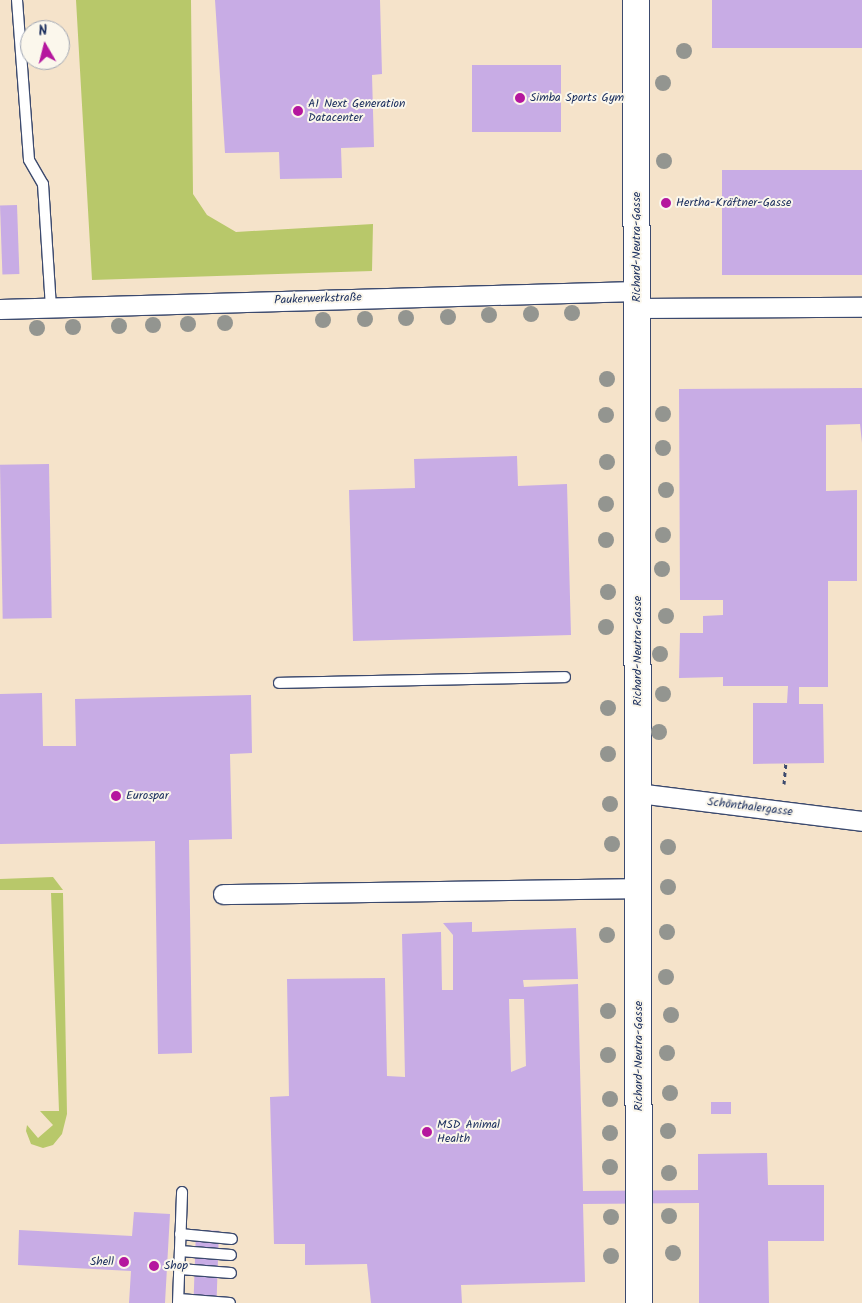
<!DOCTYPE html>
<html>
<head>
<meta charset="utf-8">
<style>
  body { margin:0 }
  #map { position:relative; width:862px; height:1303px; overflow:hidden; background:#f5e3ca; font-family:Kalam,sans-serif }
  div>[style] { position:absolute }
  [style*='--x'] { left:calc(var(--x)*1px); top:calc(var(--y)*1px); width:calc(var(--w)*1px); rotate:calc(var(--a)*1deg) }
  .green>* { inset:0; background:#b8c86a }
  .building>* { inset:0; background:#c8ace5; transform-origin:0 0 }
  .path>* { height:3px; margin-top:-1.5px; transform-origin:0; background:repeating-linear-gradient(90deg,#3c4a6e 0 4px,transparent 0 8px) }
  .roads { filter:drop-shadow(1px 0 #3c4a6e) drop-shadow(-1px 0 #3c4a6e) drop-shadow(0 1px #3c4a6e) drop-shadow(0 -1px #3c4a6e) }
  .lane>* { height:10px; margin:-5px; padding:0 5px; transform-origin:5px; border-radius:5px; background:#fff }
  .street>* { height:19px; margin:-9.5px; padding:0 9.5px; transform-origin:9.5px; border-radius:9.5px; background:#fff }
  .secondary>* { height:26px; margin:-13px; padding:0 13px; transform-origin:13px; border-radius:13px; background:#fff }
  .trees>* { width:16px; height:16px; margin:-8px; border-radius:50%; background:#939590 }
  .dots>* { width:14px; height:14px; translate:-50% -50%; box-sizing:border-box; border:2px solid #fbf7ec; border-radius:50% }
  span { translate:-50% -50%; white-space:nowrap; text-align:center; line-height:1.15; -webkit-text-stroke:4px #fbf7ec; paint-order:stroke }
  .poi-label { font-size:12px; color:#1b2f5e }
  .left { translate:0 -50%; text-align:left }
  .right { translate:-100% -50%; text-align:right }
  .street-label { font-size:12px; color:#1b2f5e }
  .north { position:absolute; left:20px; top:20px; width:50px; height:50px; box-sizing:border-box; background:#fbf7ec; border:1px solid #a1a7b3; border-radius:50%; rotate:352deg; font-size:14px; font-weight:700; line-height:20px; text-align:center; color:#1b2f5e }
  .north::after { content:''; display:block; margin:auto; width:18px; height:22px; background:#b5179e; clip-path:polygon(50% 0,100% 100%,50% 72%,0 100%) }
</style>
</head>
<body>
<div id="map">
  <div class="green">
    <i style="clip-path:polygon(76px 0,191px 0,193px 194px,207px 215px,236px 232px,373px 224px,372px 271px,92px 280px)"></i>
    <i style="clip-path:polygon(53px 877px,63px 890px,0 890px,0 879px)"></i>
    <i style="clip-path:polygon(51px 893px,63px 893px,67px 1114px,62px 1134px,53px 1145px,43px 1148px,31px 1144px,26px 1131px,27px 1125px,38px 1138px,53px 1125px,40px 1111px,59px 1111px)"></i>
  </div>
  <div class="building">
    <i style="clip-path:polygon(215px 0,380px 0,382px 74px,372px 75px,374px 147px,341px 148px,342px 178px,280px 179px,279px 152px,225px 153px)"></i>
    <i style="left:712px;top:0;width:150px;height:48px"></i>
    <i style="left:472px;top:65px;width:89px;height:67px"></i>
    <i style="left:722px;top:170px;width:140px;height:105px"></i>
    <i style="left:17px;top:205px;width:69px;height:17px;rotate:88deg"></i>
    <i style="clip-path:polygon(862px 388px,862px 443px,860px 424px,826px 425px,826px 491px,857px 490px,857px 581px,828px 581px,828px 687px,799px 687px,799px 704px,823px 704px,824px 763px,753px 764px,753px 703px,787px 703px,788px 686px,723px 686px,723px 677px,679px 678px,680px 633px,703px 633px,703px 616px,723px 615px,723px 600px,680px 600px,679px 389px)"></i>
    <i style="clip-path:polygon(517px 456px,518px 486px,567px 484px,571px 635px,353px 641px,349px 490px,415px 488px,414px 459px)"></i>
    <i style="left:49px;top:464px;width:154px;height:49px;rotate:89deg"></i>
    <i style="clip-path:polygon(42px 693px,43px 746px,76px 746px,75px 699px,251px 695px,252px 753px,230px 754px,232px 839px,189px 840px,192px 1053px,158px 1054px,155px 841px,0 844px,0 694px)"></i>
    <i style="clip-path:polygon(evenodd,472px 922px,472px 932px,576px 928px,578px 979px,523px 980px,524px 987px,578px 984px,583px 1191px,698px 1190px,698px 1154px,767px 1153px,768px 1185px,824px 1185px,824px 1241px,768px 1241px,769px 1303px,699px 1303px,699px 1203px,583px 1204px,585px 1282px,461px 1285px,462px 1303px,371px 1303px,367px 1264px,305px 1265px,305px 1244px,274px 1244px,270px 1097px,289px 1096px,287px 979px,385px 978px,387px 1076px,405px 1077px,402px 934px,441px 932px,442px 990px,453px 990px,453px 935px,443px 923px,472px 922px,509px 999px,524px 999px,526px 1066px,511px 1072px,509px 999px)"></i>
    <i style="left:711px;top:1102px;width:20px;height:12px"></i>
    <i style="clip-path:polygon(134px 1212px,170px 1214px,165px 1303px,129px 1303px,131px 1271px,18px 1265px,19px 1230px,132px 1236px)"></i>
    <i style="left:196px;top:1230px;width:23px;height:73px;rotate:2deg"></i>
  </div>
  <div class="path">
    <i style="--x:784;--y:784;--w:21;--a:-85"></i>
  </div>
  <div class="roads">
    <div class="lane">
      <i style="--x:17;--y:0;--w:160;--a:85.7"></i>
      <i style="--x:29;--y:160;--w:28;--a:60"></i>
      <i style="--x:43;--y:184;--w:123;--a:86.3"></i>
      <i style="--x:279;--y:683;--w:286;--a:-1.2"></i>
      <i style="--x:180;--y:1234;--w:52;--a:5.5"></i>
      <i style="--x:180;--y:1251;--w:51;--a:4.5"></i>
      <i style="--x:180;--y:1269;--w:51;--a:4.5"></i>
      <i style="--x:179;--y:1299;--w:51;--a:4.5"></i>
      <i style="--x:178;--y:1303;--w:111;--a:-87.9"></i>
    </div>
    <div class="street">
      <i style="--x:637;--y:308;--w:225;--a:-0.3"></i>
      <i style="--x:0;--y:309;--w:637;--a:-1.62"></i>
      <i style="--x:638;--y:793;--w:226;--a:7.1"></i>
      <i style="--x:223;--y:894;--w:415;--a:-0.8"></i>
    </div>
    <div class="secondary">
      <i style="--x:636;--y:0;--w:1303;--a:89.87"></i>
    </div>
  </div>
  <div class="trees">
    <i style="left:684px;top:51px"></i>
    <i style="left:663px;top:83px"></i>
    <i style="left:664px;top:161px"></i>
    <i style="left:572px;top:313px"></i>
    <i style="left:531px;top:314px"></i>
    <i style="left:489px;top:315px"></i>
    <i style="left:448px;top:317px"></i>
    <i style="left:406px;top:318px"></i>
    <i style="left:365px;top:319px"></i>
    <i style="left:323px;top:320px"></i>
    <i style="left:225px;top:323px"></i>
    <i style="left:188px;top:324px"></i>
    <i style="left:153px;top:325px"></i>
    <i style="left:119px;top:326px"></i>
    <i style="left:73px;top:327px"></i>
    <i style="left:37px;top:328px"></i>
    <i style="left:607px;top:379px"></i>
    <i style="left:663px;top:414px"></i>
    <i style="left:606px;top:415px"></i>
    <i style="left:663px;top:448px"></i>
    <i style="left:607px;top:462px"></i>
    <i style="left:666px;top:490px"></i>
    <i style="left:606px;top:504px"></i>
    <i style="left:663px;top:535px"></i>
    <i style="left:606px;top:540px"></i>
    <i style="left:662px;top:569px"></i>
    <i style="left:608px;top:592px"></i>
    <i style="left:666px;top:616px"></i>
    <i style="left:606px;top:627px"></i>
    <i style="left:660px;top:654px"></i>
    <i style="left:663px;top:694px"></i>
    <i style="left:608px;top:708px"></i>
    <i style="left:659px;top:732px"></i>
    <i style="left:608px;top:754px"></i>
    <i style="left:610px;top:804px"></i>
    <i style="left:612px;top:844px"></i>
    <i style="left:668px;top:847px"></i>
    <i style="left:668px;top:887px"></i>
    <i style="left:667px;top:932px"></i>
    <i style="left:607px;top:935px"></i>
    <i style="left:666px;top:977px"></i>
    <i style="left:608px;top:1011px"></i>
    <i style="left:671px;top:1015px"></i>
    <i style="left:667px;top:1053px"></i>
    <i style="left:608px;top:1055px"></i>
    <i style="left:670px;top:1093px"></i>
    <i style="left:610px;top:1099px"></i>
    <i style="left:668px;top:1131px"></i>
    <i style="left:610px;top:1133px"></i>
    <i style="left:610px;top:1167px"></i>
    <i style="left:669px;top:1173px"></i>
    <i style="left:669px;top:1216px"></i>
    <i style="left:611px;top:1217px"></i>
    <i style="left:673px;top:1253px"></i>
    <i style="left:611px;top:1256px"></i>
  </div>
  <div class="dots">
    <i style="left:520px;top:98px;background:#b5179e"></i>
    <i style="left:298px;top:111px;background:#b5179e"></i>
    <i style="left:666px;top:203px;background:#b5179e"></i>
    <i style="left:116px;top:796px;background:#b5179e"></i>
    <i style="left:427px;top:1132px;background:#b5179e"></i>
    <i style="left:124px;top:1262px;background:#b5179e"></i>
    <i style="left:154px;top:1266px;background:#b5179e"></i>
  </div>
  <div class="poi-label">
    <span class="left" style="left:530px;top:98px">Simba Sports Gym</span>
    <span class="left" style="left:308px;top:111px">A1 Next Generation<br>Datacenter</span>
    <span class="left" style="left:676px;top:203px">Hertha-Kräftner-Gasse</span>
    <span class="left" style="left:126px;top:796px">Eurospar</span>
    <span class="left" style="left:437px;top:1132px">MSD Animal<br>Health</span>
    <span class="right" style="left:114px;top:1262px">Shell</span>
    <span class="left" style="left:164px;top:1266px">Shop</span>
  </div>
  <div class="street-label">
    <span style="left:637px;top:247px;rotate:-90deg">Richard-Neutra-Gasse</span>
    <span style="left:318px;top:299px;rotate:-2deg">Paukerwerkstraße</span>
    <span style="left:638px;top:651px;rotate:-90deg">Richard-Neutra-Gasse</span>
    <span style="left:750px;top:807px;rotate:7deg">Schönthalergasse</span>
    <span style="left:639px;top:1056px;rotate:-90deg">Richard-Neutra-Gasse</span>
  </div>
  <div class="north">N</div>
</div>
</body>
</html>
